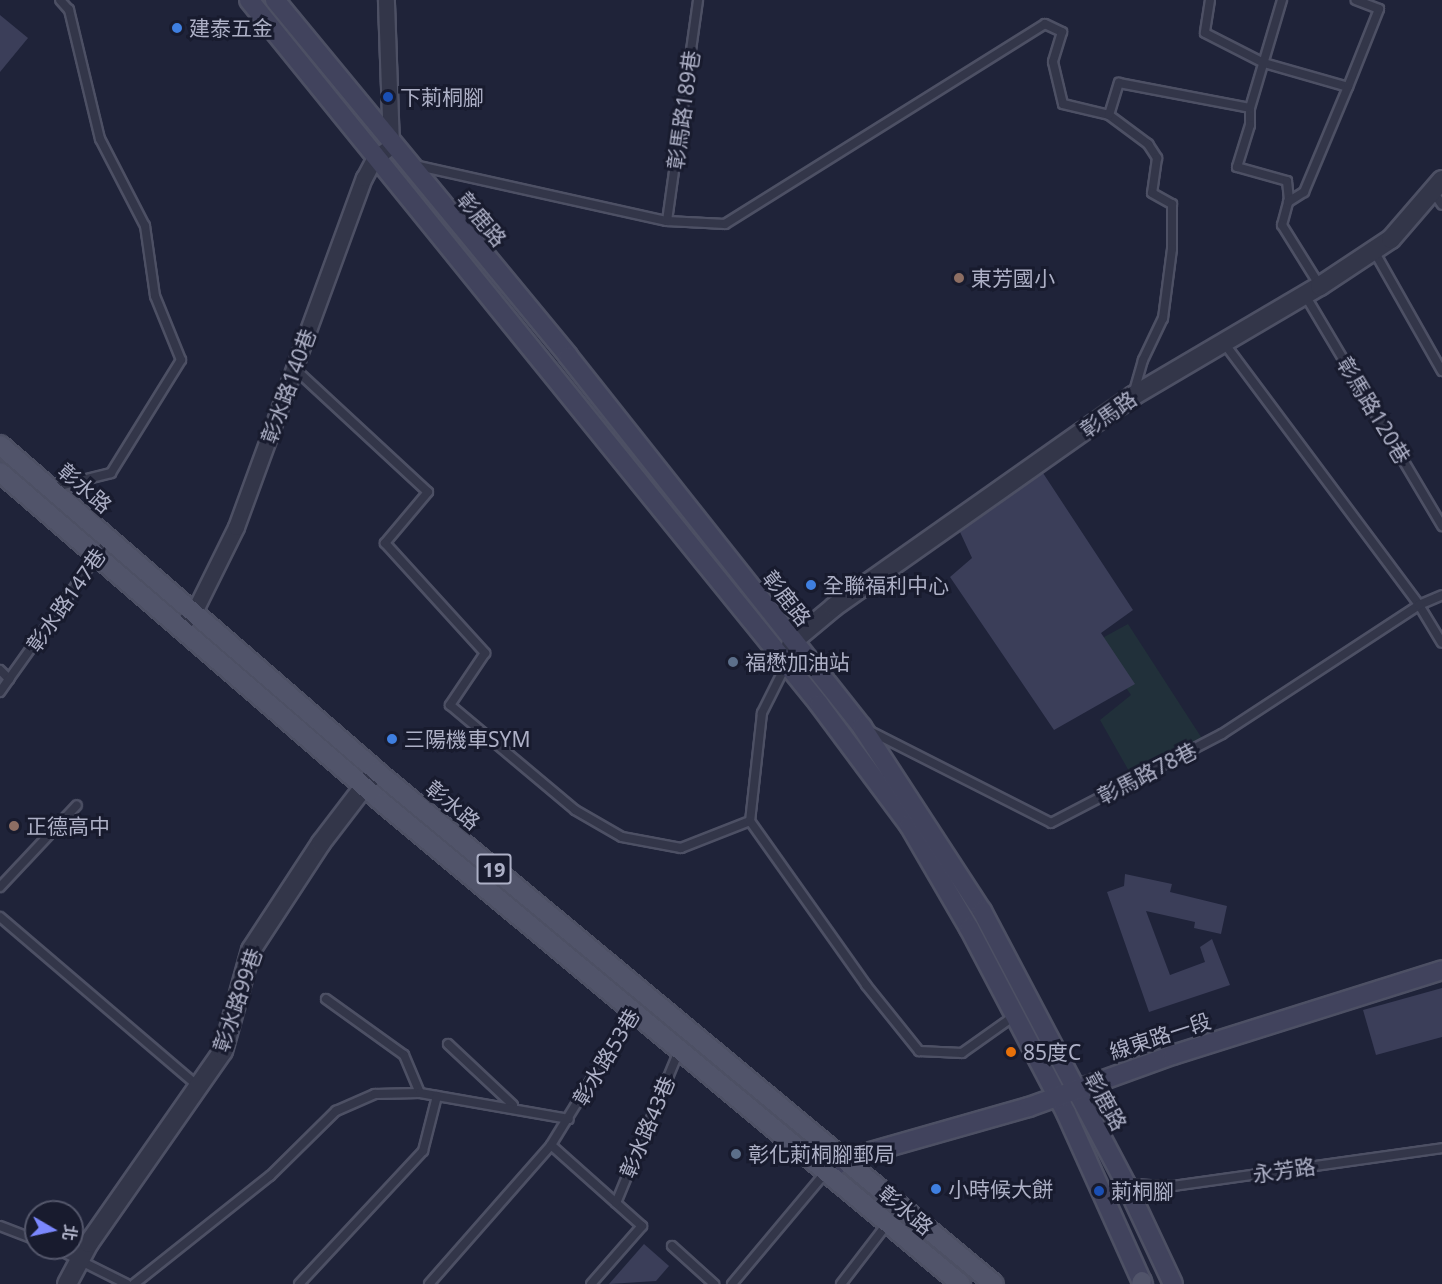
<!DOCTYPE html>
<html>
<head>
<meta charset="utf-8">
<style>
  body { margin:0 }
  #map { position:relative; width:1442px; height:1284px; overflow:hidden; background:#1f2339; font-family:"Noto Sans","Noto Sans TC",sans-serif }
  div>[style] { position:absolute }
  [style*='--x'] { left:calc(var(--x)*1px); top:calc(var(--y)*1px); width:calc(var(--w)*1px); rotate:calc(var(--a)*1deg) }
  .green>* { inset:0; background:#21303a }
  .building>* { inset:0; background:#3b3e59 }
  .roads { filter:drop-shadow(2px 0 #4d5064) drop-shadow(-2px 0 #4d5064) drop-shadow(0 2px #4d5064) drop-shadow(0 -2px #4d5064) }
  .service>* { height:8px; margin:-4px; padding:0 4px; transform-origin:4px; border-radius:4px; background:#333649 }
  .minor>* { height:15px; margin:-7.5px; padding:0 7.5px; transform-origin:7.5px; border-radius:7.5px; background:#333649 }
  .tertiary>* { height:18px; margin:-9px; padding:0 9px; transform-origin:9px; border-radius:9px; background:#333649 }
  .secondary>* { height:18px; margin:-9px; padding:0 9px; transform-origin:9px; border-radius:9px; background:#41435d }
  .primary>* { height:18px; margin:-9px; padding:0 9px; transform-origin:9px; border-radius:9px; background:#51546a }
  .dots>* { width:16px; height:16px; translate:-50% -50%; box-sizing:border-box; border:3px solid #181b2e; border-radius:50% }
  span { translate:-50% -50%; white-space:nowrap; text-align:center; line-height:1.15; -webkit-text-stroke:6px #181b2e; paint-order:stroke }
  .shield-label span { padding:2px 4px; background:#181b2e; border:2px solid; border-radius:4px; -webkit-text-stroke-width:0 }
  .shield-label { font-size:20px; color:#adb0c6; font-weight:700 }
  .poi-label { font-size:21px; color:#adb0c6 }
  .left { translate:0 -50%; text-align:left }
  .street-label { font-size:21px; color:#adb0c6 }
  .north { position:absolute; left:24px; top:1200px; width:60px; height:60px; box-sizing:border-box; background:#181b2e; border:2px solid #54576b; border-radius:50%; rotate:99deg; font-size:16px; font-weight:700; line-height:24px; text-align:center; color:#adb0c6 }
  .north::after { content:''; display:block; margin:auto; width:21px; height:27px; background:#7b88fe; clip-path:polygon(50% 0,100% 100%,50% 72%,0 100%) }
</style>
</head>
<body>
<div id="map">
  <div class="green">
    <i style="clip-path:polygon(1128px 624px,1203px 740px,1134px 780px,1100px 720px,1131px 695px,1095px 642px)"></i>
  </div>
  <div class="building">
    <i style="clip-path:polygon(0 15px,28px 38px,0 72px)"></i>
    <i style="clip-path:polygon(1043px 473px,1133px 610px,1101px 633px,1135px 684px,1054px 730px,950px 577px,972px 558px,960px 532px)"></i>
    <i style="clip-path:polygon(1125px 874px,1172px 884px,1170px 892px,1227px 906px,1221px 934px,1194px 928px,1195px 922px,1146px 911px,1170px 975px,1205px 962px,1200px 947px,1212px 939px,1230px 985px,1149px 1012px,1107px 892px,1124px 886px)"></i>
    <i style="clip-path:polygon(1442px 988px,1442px 1037px,1376px 1055px,1363px 1010px)"></i>
    <i style="clip-path:polygon(644px 1244px,669px 1266px,656px 1281px,609px 1284px)"></i>
  </div>
  <div class="roads">
    <div class="service">
      <i style="--x:1210;--y:0;--w:33;--a:99"></i>
      <i style="--x:1205;--y:33;--w:66;--a:27"></i>
      <i style="--x:1264;--y:63;--w:87;--a:15.9"></i>
      <i style="--x:1348;--y:87;--w:84;--a:-68.3"></i>
      <i style="--x:1379;--y:9;--w:25;--a:-159"></i>
      <i style="--x:1250;--y:108;--w:17;--a:90"></i>
      <i style="--x:1250;--y:125;--w:44;--a:107.2"></i>
      <i style="--x:1237;--y:167;--w:52;--a:15.6"></i>
      <i style="--x:1287;--y:181;--w:18;--a:84"></i>
      <i style="--x:1289;--y:199;--w:27;--a:105"></i>
      <i style="--x:1282;--y:225;--w:72;--a:58.1"></i>
      <i style="--x:1109;--y:115;--w:49;--a:36.6"></i>
      <i style="--x:1148;--y:144;--w:17;--a:57"></i>
      <i style="--x:1157;--y:158;--w:35;--a:98"></i>
      <i style="--x:1152;--y:193;--w:23;--a:29"></i>
      <i style="--x:1172;--y:204;--w:45;--a:90"></i>
      <i style="--x:1172;--y:249;--w:70;--a:97.4"></i>
      <i style="--x:1163;--y:318;--w:47;--a:115.5"></i>
      <i style="--x:1143;--y:360;--w:32;--a:106"></i>
      <i style="--x:414;--y:165;--w:259;--a:12.5"></i>
      <i style="--x:667;--y:221;--w:58;--a:3"></i>
      <i style="--x:725;--y:224;--w:377;--a:-32"></i>
      <i style="--x:1045;--y:24;--w:19;--a:25"></i>
      <i style="--x:1062;--y:32;--w:31;--a:107"></i>
      <i style="--x:1053;--y:62;--w:43;--a:76.6"></i>
      <i style="--x:1063;--y:104;--w:47;--a:13.4"></i>
      <i style="--x:1109;--y:115;--w:34;--a:-73"></i>
      <i style="--x:1119;--y:83;--w:133;--a:10.8"></i>
      <i style="--x:1250;--y:108;--w:113;--a:-73.5"></i>
      <i style="--x:1434;--y:193;--w:14;--a:56"></i>
      <i style="--x:1288;--y:202;--w:19;--a:-32"></i>
      <i style="--x:1304;--y:192;--w:114;--a:-67.3"></i>
      <i style="--x:667;--y:221;--w:223;--a:-82"></i>
      <i style="--x:1374;--y:251;--w:138;--a:60.5"></i>
      <i style="--x:1305;--y:295;--w:269;--a:59.3"></i>
      <i style="--x:1224;--y:343;--w:327;--a:53.3"></i>
      <i style="--x:1419;--y:605;--w:44;--a:58.8"></i>
      <i style="--x:295;--y:369;--w:181;--a:42.8"></i>
      <i style="--x:428;--y:492;--w:67;--a:130.1"></i>
      <i style="--x:385;--y:543;--w:149;--a:47.7"></i>
      <i style="--x:485;--y:653;--w:63;--a:123.9"></i>
      <i style="--x:450;--y:705;--w:163;--a:40"></i>
      <i style="--x:575;--y:810;--w:54;--a:29.9"></i>
      <i style="--x:622;--y:837;--w:60;--a:10.6"></i>
      <i style="--x:681;--y:848;--w:74;--a:-21.4"></i>
      <i style="--x:51;--y:488;--w:62;--a:-14"></i>
      <i style="--x:111;--y:473;--w:133;--a:-58.2"></i>
      <i style="--x:181;--y:360;--w:69;--a:-112.1"></i>
      <i style="--x:155;--y:296;--w:71;--a:-98.1"></i>
      <i style="--x:145;--y:226;--w:98;--a:-117.3"></i>
      <i style="--x:100;--y:139;--w:133;--a:-103.5"></i>
      <i style="--x:69;--y:10;--w:13;--a:-132"></i>
      <i style="--x:786;--y:665;--w:54;--a:116.6"></i>
      <i style="--x:762;--y:713;--w:109;--a:96.3"></i>
      <i style="--x:750;--y:821;--w:201;--a:54.7"></i>
      <i style="--x:866;--y:985;--w:85;--a:51.2"></i>
      <i style="--x:919;--y:1051;--w:43;--a:2.7"></i>
      <i style="--x:962;--y:1053;--w:64;--a:-35.4"></i>
      <i style="--x:0;--y:670;--w:13;--a:45"></i>
      <i style="--x:9;--y:679;--w:171;--a:-54.5"></i>
      <i style="--x:0;--y:692;--w:16;--a:-55"></i>
      <i style="--x:868;--y:730;--w:205;--a:26.9"></i>
      <i style="--x:1051;--y:823;--w:193;--a:-27.5"></i>
      <i style="--x:1222;--y:734;--w:235;--a:-33.2"></i>
      <i style="--x:1419;--y:605;--w:25;--a:-23"></i>
      <i style="--x:0;--y:887;--w:112;--a:-46.8"></i>
      <i style="--x:0;--y:917;--w:260;--a:40.5"></i>
      <i style="--x:326;--y:999;--w:96;--a:35.7"></i>
      <i style="--x:404;--y:1055;--w:41;--a:67.2"></i>
      <i style="--x:448;--y:1044;--w:89;--a:43.2"></i>
      <i style="--x:551;--y:1145;--w:122;--a:41.7"></i>
      <i style="--x:642;--y:1226;--w:77;--a:131.3"></i>
      <i style="--x:1128;--y:1184;--w:45;--a:2.5"></i>
      <i style="--x:1173;--y:1186;--w:272;--a:-8"></i>
      <i style="--x:616;--y:1203;--w:165;--a:-67.5"></i>
      <i style="--x:0;--y:1226;--w:39;--a:21"></i>
      <i style="--x:672;--y:1246;--w:57;--a:42.1"></i>
      <i style="--x:55;--y:1248;--w:80;--a:26.6"></i>
      <i style="--x:134;--y:1284;--w:174;--a:-38.5"></i>
      <i style="--x:270;--y:1176;--w:93;--a:-44.6"></i>
      <i style="--x:336;--y:1111;--w:43;--a:-23.6"></i>
      <i style="--x:375;--y:1094;--w:45;--a:-1.3"></i>
      <i style="--x:420;--y:1093;--w:151;--a:9.9"></i>
      <i style="--x:299;--y:1284;--w:182;--a:-47"></i>
      <i style="--x:423;--y:1151;--w:57;--a:-75.7"></i>
      <i style="--x:429;--y:1284;--w:185;--a:-48.7"></i>
      <i style="--x:551;--y:1145;--w:158;--a:-58.4"></i>
      <i style="--x:732;--y:1284;--w:146;--a:-50"></i>
      <i style="--x:841;--y:1284;--w:76;--a:-52.5"></i>
    </div>
    <div class="minor">
      <i style="--x:180;--y:626;--w:20;--a:-45"></i>
      <i style="--x:194;--y:612;--w:95;--a:-63.7"></i>
      <i style="--x:236;--y:527;--w:372;--a:-69.9"></i>
      <i style="--x:364;--y:178;--w:21;--a:-62"></i>
      <i style="--x:374;--y:159;--w:21;--a:-37"></i>
      <i style="--x:391;--y:146;--w:146;--a:-92"></i>
    </div>
    <div class="tertiary">
      <i style="--x:786;--y:664;--w:23;--a:-75"></i>
      <i style="--x:792;--y:642;--w:55;--a:-39.8"></i>
      <i style="--x:834;--y:607;--w:366;--a:-35.2"></i>
      <i style="--x:1133;--y:396;--w:217;--a:-30.5"></i>
      <i style="--x:1320;--y:286;--w:85;--a:-33.5"></i>
      <i style="--x:1391;--y:239;--w:78;--a:-49.2"></i>
      <i style="--x:67;--y:1284;--w:47;--a:-61.8"></i>
      <i style="--x:89;--y:1243;--w:234;--a:-55.1"></i>
      <i style="--x:223;--y:1051;--w:105;--a:-74.5"></i>
      <i style="--x:251;--y:950;--w:128;--a:-56.8"></i>
      <i style="--x:321;--y:843;--w:86;--a:-52.6"></i>
    </div>
    <div class="secondary">
      <i style="--x:249;--y:0;--w:906;--a:51"></i>
      <i style="--x:819;--y:704;--w:151;--a:53.4"></i>
      <i style="--x:909;--y:825;--w:119;--a:59.8"></i>
      <i style="--x:969;--y:928;--w:209;--a:62.3"></i>
      <i style="--x:1066;--y:1113;--w:188;--a:65.8"></i>
      <i style="--x:275;--y:0;--w:461;--a:50.5"></i>
      <i style="--x:568;--y:356;--w:473;--a:51.6"></i>
      <i style="--x:862;--y:727;--w:220;--a:56.9"></i>
      <i style="--x:982;--y:911;--w:309;--a:62.2"></i>
      <i style="--x:1126;--y:1184;--w:110;--a:64.8"></i>
      <i style="--x:826;--y:1172;--w:24;--a:-33"></i>
      <i style="--x:846;--y:1159;--w:190;--a:-15.9"></i>
      <i style="--x:1029;--y:1107;--w:153;--a:-19.9"></i>
      <i style="--x:1173;--y:1055;--w:282;--a:-17.5"></i>
    </div>
    <div class="primary">
      <i style="--x:0;--y:445;--w:498;--a:40.9"></i>
      <i style="--x:376;--y:771;--w:803;--a:39.7"></i>
      <i style="--x:0;--y:472;--w:506;--a:40.83"></i>
      <i style="--x:383;--y:803;--w:752;--a:39.77"></i>
      <i style="--x:1141;--y:1284;--w:3;--a:-72"></i>
    </div>
  </div>
  <div class="dots">
    <i style="left:177px;top:28px;background:#3f7fe0"></i>
    <i style="left:388px;top:97px;background:#1a4fb4"></i>
    <i style="left:959px;top:278px;background:#8d6e63"></i>
    <i style="left:811px;top:585px;background:#3f7fe0"></i>
    <i style="left:733px;top:662px;background:#5c6f8a"></i>
    <i style="left:392px;top:739px;background:#3f7fe0"></i>
    <i style="left:14px;top:826px;background:#8d6e63"></i>
    <i style="left:1011px;top:1052px;background:#e8710a"></i>
    <i style="left:736px;top:1154px;background:#5c6f8a"></i>
    <i style="left:936px;top:1189px;background:#3f7fe0"></i>
    <i style="left:1099px;top:1191px;background:#1a4fb4"></i>
  </div>
  <div class="shield-label">
    <span style="left:494px;top:869px">19</span>
  </div>
  <div class="poi-label">
    <span class="left" style="left:189px;top:28px">建泰五金</span>
    <span class="left" style="left:400px;top:97px">下莿桐腳</span>
    <span class="left" style="left:971px;top:278px">東芳國小</span>
    <span class="left" style="left:823px;top:585px">全聯福利中心</span>
    <span class="left" style="left:745px;top:662px">福懋加油站</span>
    <span class="left" style="left:404px;top:739px">三陽機車SYM</span>
    <span class="left" style="left:26px;top:826px">正德高中</span>
    <span class="left" style="left:1023px;top:1052px">85度C</span>
    <span class="left" style="left:748px;top:1154px">彰化莿桐腳郵局</span>
    <span class="left" style="left:948px;top:1189px">小時候大餅</span>
    <span class="left" style="left:1111px;top:1191px">莿桐腳</span>
  </div>
  <div class="street-label">
    <span style="left:683px;top:110px;rotate:-82deg">彰馬路189巷</span>
    <span style="left:482px;top:219px;rotate:50deg">彰鹿路</span>
    <span style="left:288px;top:386px;rotate:-70deg">彰水路140巷</span>
    <span style="left:1374px;top:410px;rotate:59deg">彰馬路120巷</span>
    <span style="left:1108px;top:414px;rotate:-35deg">彰馬路</span>
    <span style="left:85px;top:488px;rotate:41deg">彰水路</span>
    <span style="left:787px;top:598px;rotate:52deg">彰鹿路</span>
    <span style="left:66px;top:600px;rotate:-55deg">彰水路147巷</span>
    <span style="left:1147px;top:773px;rotate:-27deg">彰馬路78巷</span>
    <span style="left:453px;top:805px;rotate:40deg">彰水路</span>
    <span style="left:237px;top:1000px;rotate:-71deg">彰水路99巷</span>
    <span style="left:1160px;top:1036px;rotate:-18deg">線東路一段</span>
    <span style="left:606px;top:1057px;rotate:-59deg">彰水路53巷</span>
    <span style="left:1106px;top:1101px;rotate:61deg">彰鹿路</span>
    <span style="left:647px;top:1127px;rotate:-67deg">彰水路43巷</span>
    <span style="left:1284px;top:1170px;rotate:-8deg">永芳路</span>
    <span style="left:906px;top:1210px;rotate:40deg">彰水路</span>
  </div>
  <div class="north">北</div>
</div>
</body>
</html>
